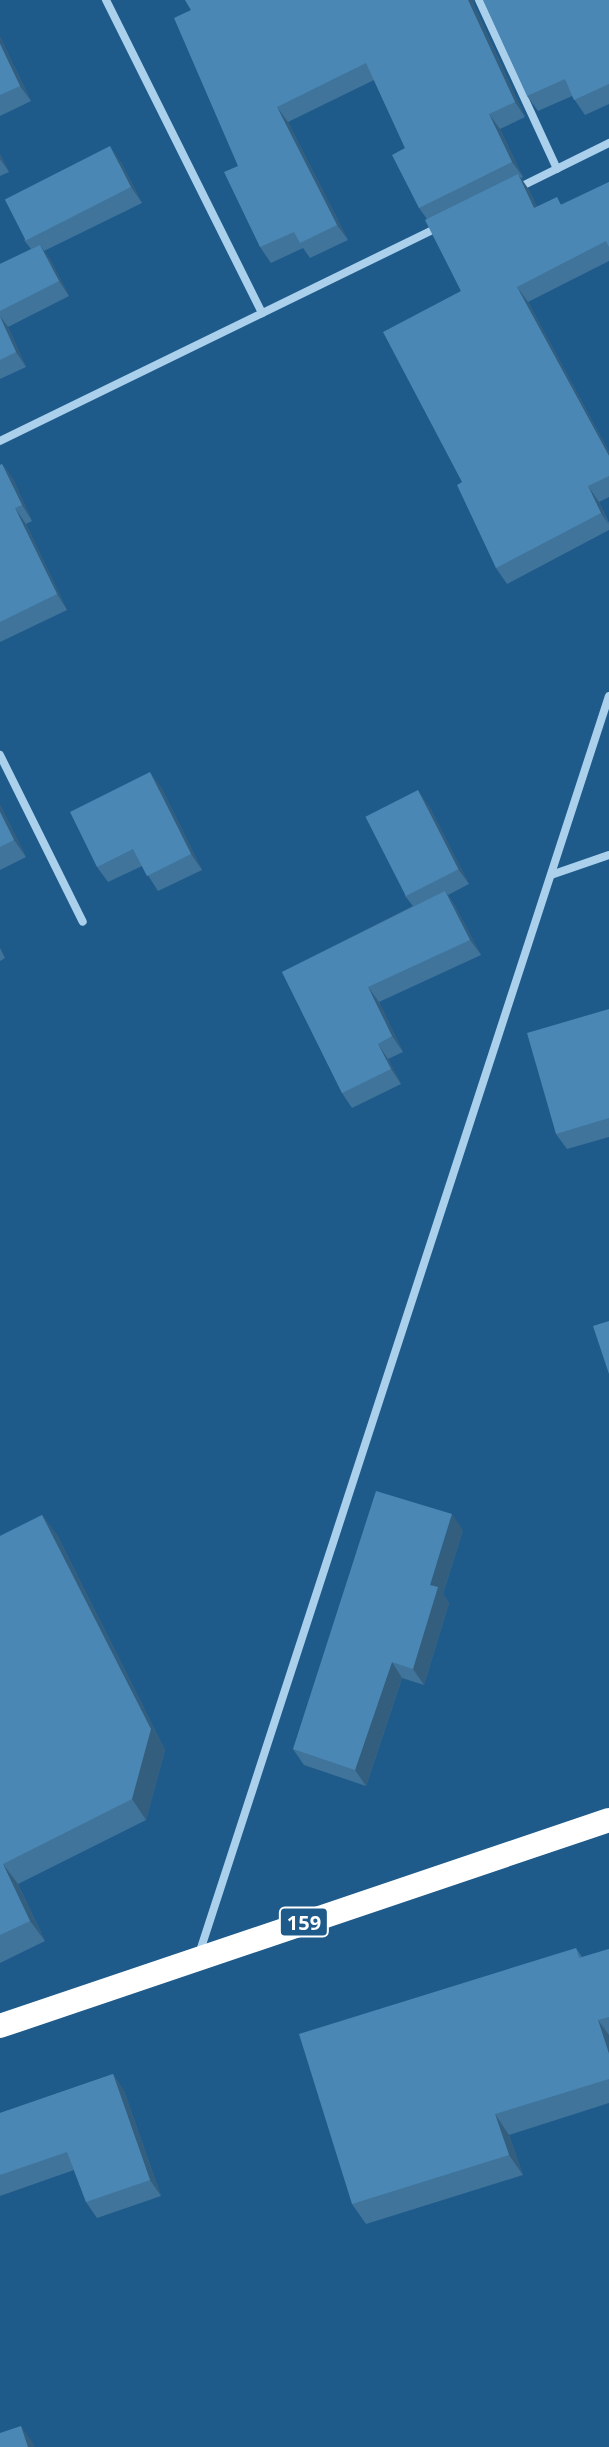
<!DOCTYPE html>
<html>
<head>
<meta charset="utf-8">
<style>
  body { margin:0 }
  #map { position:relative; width:609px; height:2447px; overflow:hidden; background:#1e5b8b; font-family:"Open Sans",sans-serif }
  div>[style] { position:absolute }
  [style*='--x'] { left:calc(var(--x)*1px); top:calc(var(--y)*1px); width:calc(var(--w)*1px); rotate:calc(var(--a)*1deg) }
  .street>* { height:8px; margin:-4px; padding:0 4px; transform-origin:4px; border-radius:4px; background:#aad0ec }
  .highway>* { height:24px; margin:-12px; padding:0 12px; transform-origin:12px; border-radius:12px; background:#fff }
  .wall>* { inset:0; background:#40749b }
  .shaded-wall>* { inset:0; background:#345e7e }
  .building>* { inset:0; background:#4a87b4; transform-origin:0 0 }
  span { translate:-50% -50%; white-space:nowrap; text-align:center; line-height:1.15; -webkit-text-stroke:6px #1e5b8b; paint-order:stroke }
  .shield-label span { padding:2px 6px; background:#1e5b8b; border:2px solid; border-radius:6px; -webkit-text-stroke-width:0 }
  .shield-label { font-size:20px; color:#fff; font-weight:700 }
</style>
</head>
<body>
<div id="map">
  <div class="street">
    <i style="--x:106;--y:0;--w:350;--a:63.5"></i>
    <i style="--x:479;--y:0;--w:186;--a:65.2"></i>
    <i style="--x:518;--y:188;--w:102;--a:-26.3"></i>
    <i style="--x:0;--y:441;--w:487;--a:-26"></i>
    <i style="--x:0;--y:755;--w:186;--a:63.6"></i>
    <i style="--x:551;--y:875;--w:61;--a:-19"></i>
    <i style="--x:199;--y:1954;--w:1323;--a:-71.95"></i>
  </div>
  <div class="highway">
    <i style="--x:0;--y:2026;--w:643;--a:-18.69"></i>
  </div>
  <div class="wall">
    <i style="clip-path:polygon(185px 0,474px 0,473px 3px,525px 117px,500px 129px,523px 177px,521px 178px,529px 190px,537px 207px,562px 204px,609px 182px,609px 261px,528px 302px,609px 452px,609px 497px,599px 502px,609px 523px,609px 530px,507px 584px,496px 568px,462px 482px,461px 291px,427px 219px,419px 208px,405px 148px,374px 80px,288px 122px,348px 240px,310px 258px,303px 248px,271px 263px,260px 247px,238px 166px,191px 10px)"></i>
    <i style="clip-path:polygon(609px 0,609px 104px,585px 115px,572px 96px,538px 111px,527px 96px)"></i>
    <i style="clip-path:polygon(0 37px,31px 101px,0 116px)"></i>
    <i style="clip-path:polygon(0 154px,9px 172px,0 176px)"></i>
    <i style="clip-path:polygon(121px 162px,142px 203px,44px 251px,50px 259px,69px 296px,8px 327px,26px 367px,0 379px,0 264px,31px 249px,24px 240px)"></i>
    <i style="clip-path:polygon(2px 464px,13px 479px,32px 521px,26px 524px,67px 610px,0 642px,0 465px)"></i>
    <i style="clip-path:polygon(161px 787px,202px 870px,158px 891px,142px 866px,108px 882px,97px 867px)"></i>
    <i style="clip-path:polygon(0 805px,26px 857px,0 870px)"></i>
    <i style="clip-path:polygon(429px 806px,469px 884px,448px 895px,455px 906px,481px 955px,379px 1002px,403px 1052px,388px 1059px,401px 1084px,352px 1108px,342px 1093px,282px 972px,413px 906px,405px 896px)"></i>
    <i style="clip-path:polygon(0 948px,5px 958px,0 961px)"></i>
    <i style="clip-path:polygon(609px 1009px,609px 1137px,567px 1149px,556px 1134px)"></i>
    <i style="clip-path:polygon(42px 1515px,57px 1535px,165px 1750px,146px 1820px,18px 1884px,45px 1941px,0 1963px,0 1536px)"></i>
    <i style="clip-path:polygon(463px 1530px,443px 1594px,449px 1603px,424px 1685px,402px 1678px,366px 1786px,304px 1765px,293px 1749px)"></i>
    <i style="clip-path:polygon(576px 1948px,582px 1957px,609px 1949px,609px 2103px,509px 2135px,523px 2175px,366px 2224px,352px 2204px)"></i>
    <i style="clip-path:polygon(113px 2074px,124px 2091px,161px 2196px,97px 2218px,86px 2202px,74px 2170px,0 2196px,0 2113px)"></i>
  </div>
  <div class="shaded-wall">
    <i style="clip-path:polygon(468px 0,474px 0,473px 3px,525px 117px,515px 102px)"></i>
    <i style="clip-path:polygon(0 37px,31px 101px,20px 86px,0 44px)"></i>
    <i style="clip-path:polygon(277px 107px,288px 122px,348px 240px,337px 225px)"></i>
    <i style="clip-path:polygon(489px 114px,500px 129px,523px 177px,512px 162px)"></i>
    <i style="clip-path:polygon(110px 146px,121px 162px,142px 203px,131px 187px)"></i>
    <i style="clip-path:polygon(0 154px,9px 172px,0 159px)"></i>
    <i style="clip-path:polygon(518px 174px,529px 190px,545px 224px,534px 208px)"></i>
    <i style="clip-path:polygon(40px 245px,50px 259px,69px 296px,59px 281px)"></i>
    <i style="clip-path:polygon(517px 287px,528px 302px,609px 452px,609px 456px)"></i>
    <i style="clip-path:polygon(0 316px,8px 327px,26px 367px,16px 352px)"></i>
    <i style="clip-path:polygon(2px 464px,13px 479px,32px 521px,22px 505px)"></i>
    <i style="clip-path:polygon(588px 486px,599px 502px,609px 525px,601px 513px)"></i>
    <i style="clip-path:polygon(15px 508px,26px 524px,67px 610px,57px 594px)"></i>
    <i style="clip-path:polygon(150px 772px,161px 787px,202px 870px,191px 854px)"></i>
    <i style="clip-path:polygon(418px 790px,429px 806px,469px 884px,458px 869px)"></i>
    <i style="clip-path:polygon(0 805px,26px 857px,14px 840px,0 812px)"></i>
    <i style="clip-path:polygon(445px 891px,455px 906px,481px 955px,470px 940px)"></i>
    <i style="clip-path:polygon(368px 987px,379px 1002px,403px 1052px,392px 1036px)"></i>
    <i style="clip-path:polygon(378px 1044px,388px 1059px,401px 1084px,391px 1069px)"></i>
    <i style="clip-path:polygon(452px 1514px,463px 1530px,443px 1594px,449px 1603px,424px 1685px,413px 1669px,430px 1585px)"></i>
    <i style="clip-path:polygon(42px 1515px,57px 1535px,165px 1750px,146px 1820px,132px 1799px)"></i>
    <i style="clip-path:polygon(392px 1662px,402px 1678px,366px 1786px,355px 1770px)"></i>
    <i style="clip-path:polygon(3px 1864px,18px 1884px,45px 1941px,30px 1921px)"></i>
    <i style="clip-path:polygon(598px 2020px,609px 2035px,609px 2054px)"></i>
    <i style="clip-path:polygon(113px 2074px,124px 2091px,161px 2196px,150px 2180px)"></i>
    <i style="clip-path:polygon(495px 2114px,509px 2135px,523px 2175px,509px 2155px)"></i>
    <i style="clip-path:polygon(21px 2426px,33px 2443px,34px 2447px,28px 2447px)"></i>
  </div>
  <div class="building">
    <i style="clip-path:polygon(185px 0,468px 0,515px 102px,489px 114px,512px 162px,419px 208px,392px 155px,405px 148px,366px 63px,277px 107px,337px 225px,300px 243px,294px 232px,260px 247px,224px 172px,238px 166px,174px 18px,191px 10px)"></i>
    <i style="clip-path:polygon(483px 0,609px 0,609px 84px,574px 100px,565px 79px,527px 96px)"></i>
    <i style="clip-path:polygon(0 44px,20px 86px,0 95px)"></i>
    <i style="left:110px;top:146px;width:46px;height:118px;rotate:63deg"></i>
    <i style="clip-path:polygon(518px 174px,534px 208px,557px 197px,561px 205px,609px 182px,609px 247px,606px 241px,517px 287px,609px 456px,609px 476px,588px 486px,601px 513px,496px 568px,457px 485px,462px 482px,383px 332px,461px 291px,425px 220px)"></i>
    <i style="clip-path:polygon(40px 245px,59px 281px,0 311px,0 264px)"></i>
    <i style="clip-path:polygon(0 317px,16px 352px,0 360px)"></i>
    <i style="clip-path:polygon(2px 464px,22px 505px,15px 508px,57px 594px,0 622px,0 465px)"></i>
    <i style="clip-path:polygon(150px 772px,191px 854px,147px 876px,133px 849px,97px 867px,70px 812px)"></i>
    <i style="left:418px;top:790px;width:89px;height:59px;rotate:63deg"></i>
    <i style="clip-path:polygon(0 812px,14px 840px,0 847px)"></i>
    <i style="clip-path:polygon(445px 891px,470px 940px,368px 987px,392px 1036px,378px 1044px,391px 1069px,342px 1093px,282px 972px)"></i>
    <i style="clip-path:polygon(609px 1009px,609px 1118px,556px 1134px,527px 1033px)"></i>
    <i style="clip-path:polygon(609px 1321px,609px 1374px,593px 1326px)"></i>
    <i style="clip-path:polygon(376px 1491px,452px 1514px,430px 1585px,438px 1587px,413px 1669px,392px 1662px,355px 1770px,293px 1749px)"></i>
    <i style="clip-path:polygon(42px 1515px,151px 1729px,132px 1799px,3px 1864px,30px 1921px,0 1935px,0 1536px)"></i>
    <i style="clip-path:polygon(576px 1948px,579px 1958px,609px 1949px,609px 2017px,598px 2020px,609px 2054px,609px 2079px,495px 2114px,509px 2155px,352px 2204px,299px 2034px)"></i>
    <i style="clip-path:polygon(113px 2074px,150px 2180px,86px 2202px,67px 2152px,0 2175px,0 2113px)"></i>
    <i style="clip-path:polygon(21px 2426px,28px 2447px,0 2447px,0 2433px)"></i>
  </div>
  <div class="shield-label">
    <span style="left:304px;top:1922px">159</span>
  </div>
</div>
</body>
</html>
